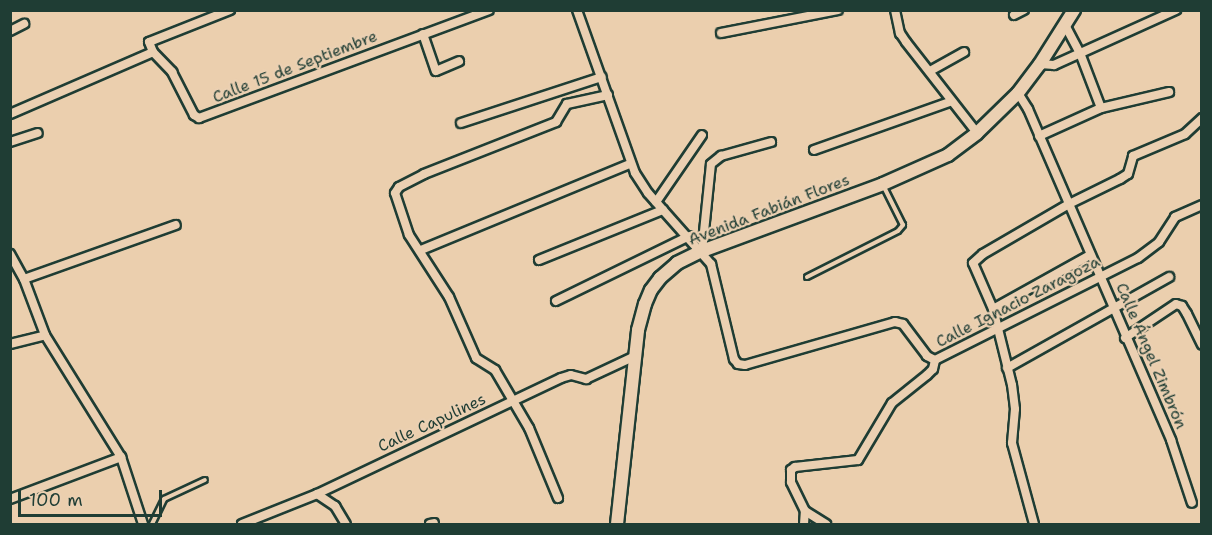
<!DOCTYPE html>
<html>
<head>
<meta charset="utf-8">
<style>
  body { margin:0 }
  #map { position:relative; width:1212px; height:535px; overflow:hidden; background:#ebcfae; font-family:"Shantell Sans",sans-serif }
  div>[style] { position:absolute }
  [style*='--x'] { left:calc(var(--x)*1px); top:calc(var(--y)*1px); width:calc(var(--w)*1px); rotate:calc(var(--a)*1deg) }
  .roads { filter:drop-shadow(2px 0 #1f3d34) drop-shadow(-2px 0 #1f3d34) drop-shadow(0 2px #1f3d34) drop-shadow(0 -2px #1f3d34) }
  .service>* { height:4px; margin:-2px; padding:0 2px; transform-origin:2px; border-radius:2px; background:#ebd0b2 }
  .minor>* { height:8px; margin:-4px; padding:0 4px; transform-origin:4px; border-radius:4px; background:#ebd0b2 }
  .secondary>* { height:12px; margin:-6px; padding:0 6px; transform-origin:6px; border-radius:6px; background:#ebd0b2 }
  span { translate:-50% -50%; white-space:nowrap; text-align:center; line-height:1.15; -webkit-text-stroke:4.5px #ebd0b2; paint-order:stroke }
  .street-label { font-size:16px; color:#1f3d34 }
  .frame { position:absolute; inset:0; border:12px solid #1f3d34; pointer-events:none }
  .scale { position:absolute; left:18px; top:490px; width:144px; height:27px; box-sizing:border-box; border:3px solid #1f3d34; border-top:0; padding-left:8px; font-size:18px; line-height:21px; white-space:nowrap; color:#1f3d34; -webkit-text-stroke:4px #ebd0b2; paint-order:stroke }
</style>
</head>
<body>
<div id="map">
  <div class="roads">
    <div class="service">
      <i style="--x:807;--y:277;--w:102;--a:-26.8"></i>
      <i style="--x:898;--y:231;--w:8;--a:-50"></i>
      <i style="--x:903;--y:225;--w:45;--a:-116.6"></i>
      <i style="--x:152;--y:524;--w:28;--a:-64"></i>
      <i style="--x:164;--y:499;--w:45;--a:-24.9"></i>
    </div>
    <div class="minor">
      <i style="--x:230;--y:10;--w:87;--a:158.4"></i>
      <i style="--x:149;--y:42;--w:11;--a:68"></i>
      <i style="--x:153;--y:52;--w:28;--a:46"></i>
      <i style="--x:172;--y:72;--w:48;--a:62.9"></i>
      <i style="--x:194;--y:115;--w:6;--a:31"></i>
      <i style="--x:199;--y:118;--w:309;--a:-20.4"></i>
      <i style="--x:577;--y:10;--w:173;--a:70.4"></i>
      <i style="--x:635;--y:173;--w:24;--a:57"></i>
      <i style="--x:648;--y:193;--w:95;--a:48.4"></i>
      <i style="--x:711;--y:264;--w:98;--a:76.4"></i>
      <i style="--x:734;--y:359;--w:6;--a:51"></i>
      <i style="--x:738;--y:364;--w:7;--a:8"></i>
      <i style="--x:745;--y:365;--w:156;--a:-16"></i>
      <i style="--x:895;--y:322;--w:8;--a:14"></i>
      <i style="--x:903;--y:324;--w:40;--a:53"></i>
      <i style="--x:927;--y:356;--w:9;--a:27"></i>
      <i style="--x:895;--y:10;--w:24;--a:78"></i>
      <i style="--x:900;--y:33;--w:11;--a:56"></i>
      <i style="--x:906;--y:42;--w:115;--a:52"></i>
      <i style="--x:1014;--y:15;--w:11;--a:-27"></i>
      <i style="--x:1065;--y:25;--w:32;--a:62"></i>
      <i style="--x:1080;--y:53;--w:59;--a:69.1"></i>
      <i style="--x:10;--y:31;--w:16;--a:-27"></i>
      <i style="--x:721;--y:33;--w:119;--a:-11.1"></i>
      <i style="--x:423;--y:34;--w:39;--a:71"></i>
      <i style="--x:436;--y:71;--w:25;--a:-23"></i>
      <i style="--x:1040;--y:64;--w:14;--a:4"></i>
      <i style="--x:1054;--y:65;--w:134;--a:-24.3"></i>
      <i style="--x:930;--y:71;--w:39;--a:-29"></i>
      <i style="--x:1018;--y:93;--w:19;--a:58"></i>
      <i style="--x:1028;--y:109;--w:361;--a:66.6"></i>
      <i style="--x:1171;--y:440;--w:66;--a:71.6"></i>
      <i style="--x:10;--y:114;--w:156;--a:-23.4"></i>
      <i style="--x:461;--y:123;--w:148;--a:-18.1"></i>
      <i style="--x:1039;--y:136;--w:68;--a:-24.3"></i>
      <i style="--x:1101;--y:108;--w:70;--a:-13.2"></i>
      <i style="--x:10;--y:142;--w:29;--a:-18"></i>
      <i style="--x:814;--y:150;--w:146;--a:-19.5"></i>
      <i style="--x:656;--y:202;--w:81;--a:-55.5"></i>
      <i style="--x:421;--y:250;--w:226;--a:-22.4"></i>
      <i style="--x:702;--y:251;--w:87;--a:-84.1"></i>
      <i style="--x:711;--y:164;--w:13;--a:-39"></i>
      <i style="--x:721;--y:156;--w:52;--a:-15.6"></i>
      <i style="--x:10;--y:254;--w:29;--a:61"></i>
      <i style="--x:24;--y:279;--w:60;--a:69.4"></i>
      <i style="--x:45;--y:335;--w:144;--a:58.1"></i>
      <i style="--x:121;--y:457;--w:71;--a:71.8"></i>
      <i style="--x:539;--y:260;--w:134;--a:-22"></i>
      <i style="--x:24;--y:279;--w:161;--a:-19.6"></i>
      <i style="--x:556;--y:301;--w:148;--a:-26"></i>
      <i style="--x:993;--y:309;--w:111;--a:-29.1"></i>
      <i style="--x:1125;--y:338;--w:61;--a:-33.7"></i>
      <i style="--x:1176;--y:304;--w:6;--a:18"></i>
      <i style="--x:1182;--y:306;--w:9;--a:58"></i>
      <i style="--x:1187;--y:314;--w:34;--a:64"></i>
      <i style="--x:10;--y:344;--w:36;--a:-14"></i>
      <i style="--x:935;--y:360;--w:227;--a:-26.7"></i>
      <i style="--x:1138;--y:258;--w:26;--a:-37"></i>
      <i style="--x:1159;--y:242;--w:30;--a:-57"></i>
      <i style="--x:1175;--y:217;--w:30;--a:-24"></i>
      <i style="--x:1007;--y:368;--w:186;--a:-29.3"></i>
      <i style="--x:317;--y:494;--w:22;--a:34"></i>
      <i style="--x:335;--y:506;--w:21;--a:59"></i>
      <i style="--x:558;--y:498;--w:76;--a:-112.5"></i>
      <i style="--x:529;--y:428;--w:67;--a:-120.4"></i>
      <i style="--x:495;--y:370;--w:22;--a:-148"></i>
      <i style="--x:476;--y:358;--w:67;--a:-113.9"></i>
      <i style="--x:449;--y:297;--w:74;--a:-122.8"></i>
      <i style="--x:409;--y:235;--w:44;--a:-108.4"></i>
      <i style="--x:395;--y:193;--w:7;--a:-56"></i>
      <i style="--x:399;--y:187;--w:28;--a:-27"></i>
      <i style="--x:424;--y:174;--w:142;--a:-21.5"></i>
      <i style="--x:556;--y:122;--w:21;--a:-59"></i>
      <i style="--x:567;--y:104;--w:42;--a:-12.4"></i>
      <i style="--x:10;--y:499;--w:119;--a:-20.7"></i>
      <i style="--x:805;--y:511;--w:25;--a:32"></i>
      <i style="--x:242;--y:524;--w:81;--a:-21.8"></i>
      <i style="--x:317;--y:494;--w:270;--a:-25.4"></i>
      <i style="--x:561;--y:378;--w:10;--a:-17"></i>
      <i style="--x:571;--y:375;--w:16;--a:15"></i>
      <i style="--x:586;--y:379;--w:54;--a:-25.1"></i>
      <i style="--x:430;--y:524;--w:4;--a:-14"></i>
      <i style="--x:804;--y:524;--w:13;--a:-86"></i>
      <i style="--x:805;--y:511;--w:32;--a:-116"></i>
      <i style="--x:791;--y:482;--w:12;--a:-90"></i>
      <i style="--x:791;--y:470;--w:5;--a:-37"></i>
      <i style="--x:795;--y:467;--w:63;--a:-6.3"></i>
      <i style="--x:858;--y:460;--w:66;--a:-59.2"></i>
      <i style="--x:892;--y:403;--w:45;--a:-38.7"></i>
      <i style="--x:927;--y:375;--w:8;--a:-45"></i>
      <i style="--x:933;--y:369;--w:9;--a:-77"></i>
      <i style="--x:1034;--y:524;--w:84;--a:-105.2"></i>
      <i style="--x:1012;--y:443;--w:34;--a:-85"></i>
      <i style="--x:1015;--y:409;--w:24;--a:-97"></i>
      <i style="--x:1012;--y:385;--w:78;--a:-104"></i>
      <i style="--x:993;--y:309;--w:50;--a:-113.5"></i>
      <i style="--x:973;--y:263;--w:13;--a:-42"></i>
      <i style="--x:983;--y:254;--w:99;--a:-30.2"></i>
      <i style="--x:1069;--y:204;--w:57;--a:-26.1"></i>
      <i style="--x:1120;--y:179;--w:9;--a:-32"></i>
      <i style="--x:1128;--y:174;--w:19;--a:-74"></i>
      <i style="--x:1133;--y:156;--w:56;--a:-22.9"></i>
      <i style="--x:1185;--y:134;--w:23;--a:-43"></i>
    </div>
    <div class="secondary">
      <i style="--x:617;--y:524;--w:195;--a:-83.8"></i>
      <i style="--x:638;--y:330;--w:27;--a:-75"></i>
      <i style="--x:645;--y:304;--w:15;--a:-67"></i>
      <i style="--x:651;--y:290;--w:15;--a:-53"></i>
      <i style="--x:660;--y:278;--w:23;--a:-41"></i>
      <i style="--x:677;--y:263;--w:28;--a:-26"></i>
      <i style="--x:702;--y:251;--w:193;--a:-20.3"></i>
      <i style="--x:883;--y:184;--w:71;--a:-24"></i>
      <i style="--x:948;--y:155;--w:36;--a:-37"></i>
      <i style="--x:977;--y:133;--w:57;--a:-44.3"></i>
      <i style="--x:1018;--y:93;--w:36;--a:-53"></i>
      <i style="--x:1040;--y:64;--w:64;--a:-57.8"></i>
    </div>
  </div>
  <div class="street-label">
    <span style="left:295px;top:67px;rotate:-21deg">Calle 15 de Septiembre</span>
    <span style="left:769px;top:210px;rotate:-21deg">Avenida Fabián Flores</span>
    <span style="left:1018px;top:302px;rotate:-27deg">Calle Ignacio Zaragoza</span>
    <span style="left:1151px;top:356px;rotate:67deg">Calle Ángel Zimbrón</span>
    <span style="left:432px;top:423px;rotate:-25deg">Calle Capulines</span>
  </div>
  <div class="frame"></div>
  <div class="scale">100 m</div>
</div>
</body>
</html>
